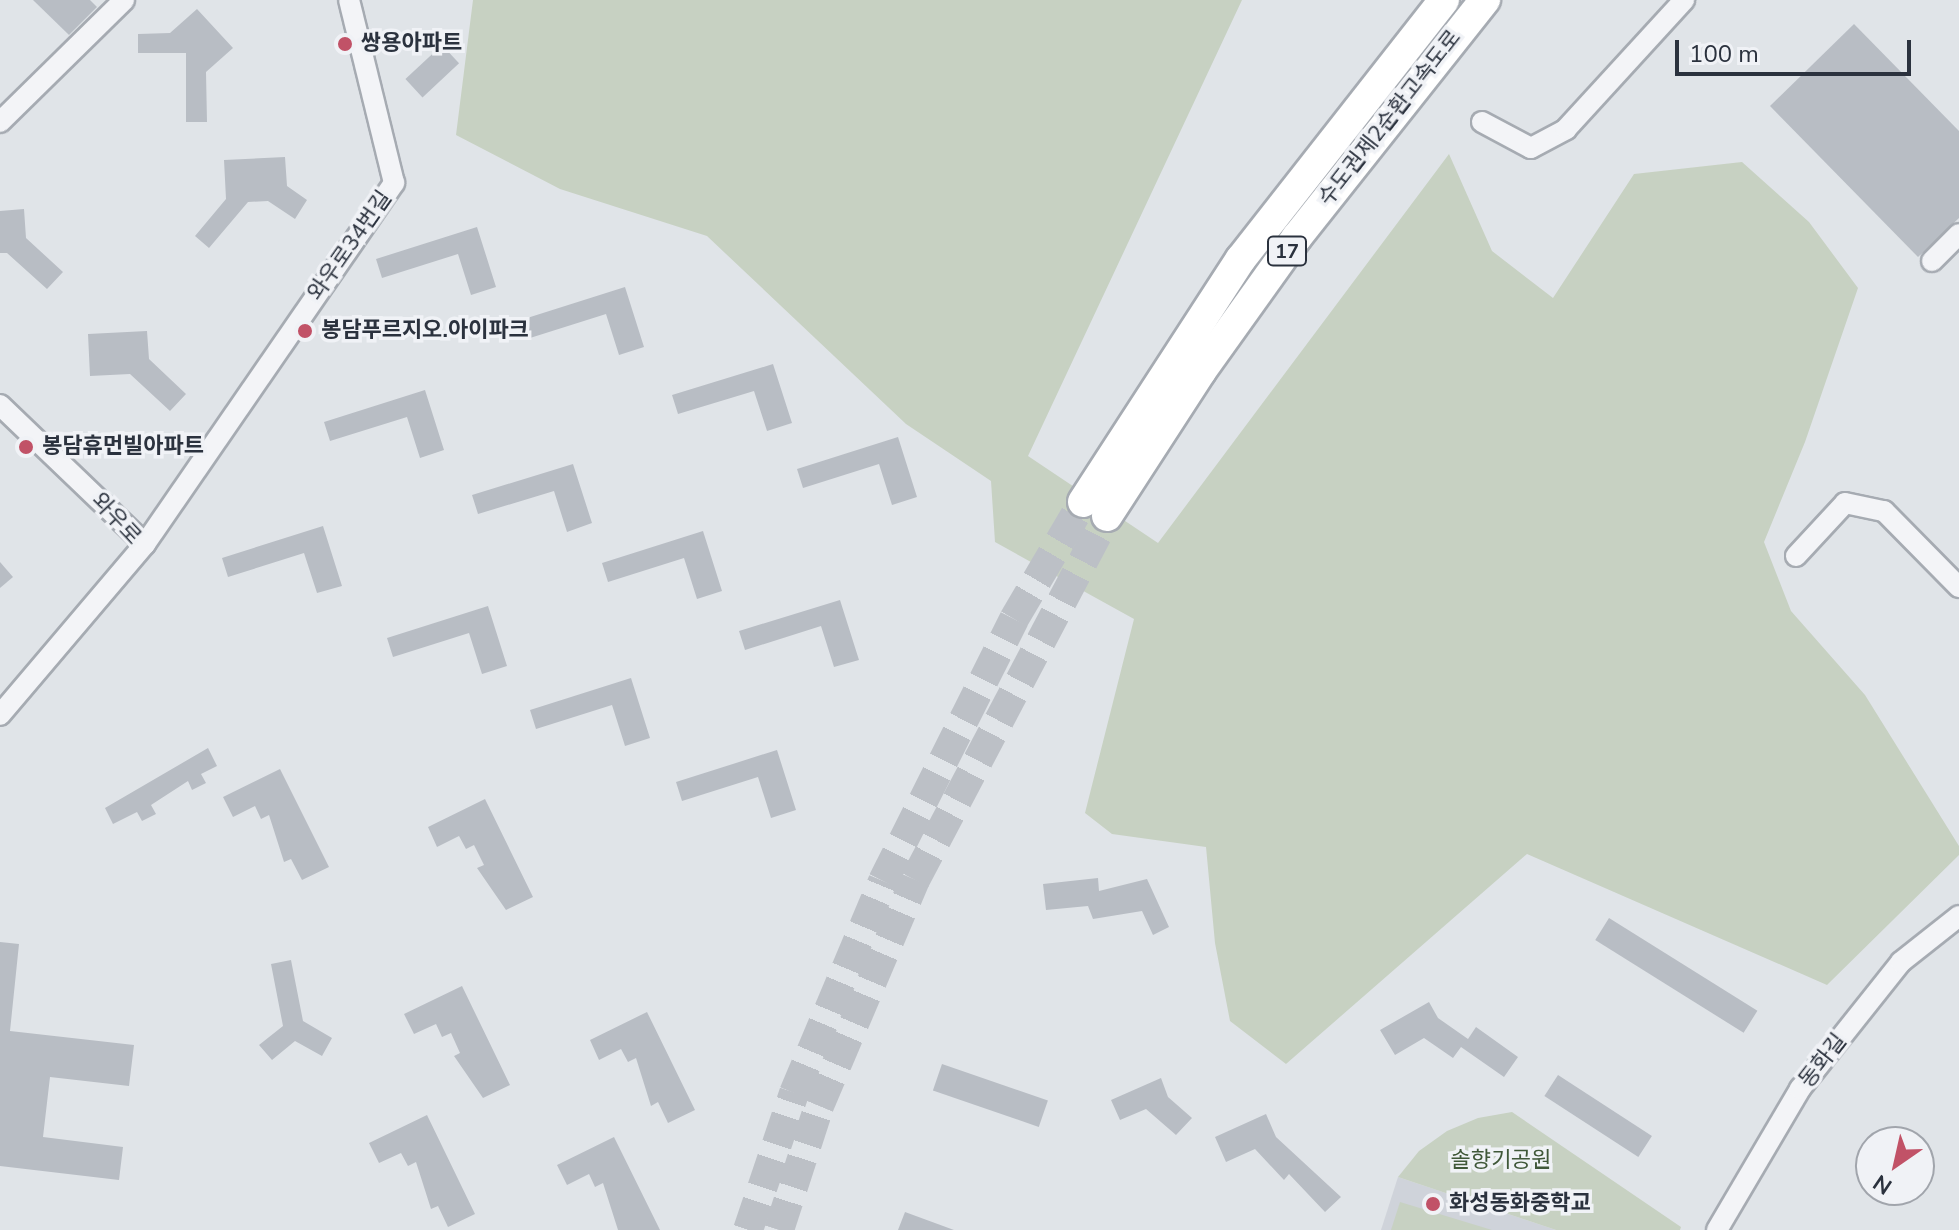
<!DOCTYPE html>
<html>
<head>
<meta charset="utf-8">
<style>
  body { margin:0 }
  #map { position:relative; width:1959px; height:1230px; overflow:hidden; background:#e0e4e8; font-family:"Nunito Sans","Noto Sans KR",sans-serif }
  div>[style] { position:absolute }
  [style*='--x'] { left:calc(var(--x)*1px); top:calc(var(--y)*1px); width:calc(var(--w)*1px); rotate:calc(var(--a)*1deg) }
  .built>* { inset:0; background:#cfd3da }
  .green>* { inset:0; background:#c7d1c2 }
  .building>* { inset:0; background:#b8bdc4; transform-origin:0 0 }
  .highway-tunnel>* { height:30px; margin-top:-15px; transform-origin:0; background:repeating-linear-gradient(90deg,#bcc0c6 0 30px,transparent 0 45px) }
  .roads { filter:drop-shadow(2px 0 #a6abb2) drop-shadow(-2px 0 #a6abb2) drop-shadow(0 2px #a6abb2) drop-shadow(0 -2px #a6abb2) }
  .minor>* { height:20px; margin:-10px; padding:0 10px; transform-origin:10px; border-radius:10px; background:#f3f4f7 }
  .highway>* { height:30px; margin:-15px; padding:0 15px; transform-origin:15px; border-radius:15px; background:#fff }
  .dots>* { width:22px; height:22px; translate:-50% -50%; box-sizing:border-box; border:4px solid #f0f2f6; border-radius:50% }
  span { translate:-50% -50%; white-space:nowrap; text-align:center; line-height:1.15; -webkit-text-stroke:7px #f0f2f6; paint-order:stroke }
  .shield-label span { padding:2px 6px; background:#f0f2f6; border:2px solid; border-radius:6px; -webkit-text-stroke-width:0 }
  .shield-label { font-size:20px; color:#2b323e; font-weight:700 }
  .poi-label { font-size:22px; color:#2b323e; font-weight:700 }
  .left { translate:0 -50%; text-align:left }
  .street-label { font-size:22px; color:#2b323e }
  .park-label { font-size:22px; color:#405839 }
  .north { position:absolute; left:1855px; top:1126px; width:80px; height:80px; box-sizing:border-box; background:#f0f2f6; border:2px solid #a1a5ac; border-radius:50%; rotate:214deg; font-size:22px; font-weight:700; line-height:32px; text-align:center; color:#2b323e }
  .north::after { content:''; display:block; margin:auto; width:28px; height:36px; background:#c15267; clip-path:polygon(50% 0,100% 100%,50% 72%,0 100%) }
  .scale { position:absolute; left:1675px; top:40px; width:236px; height:36px; box-sizing:border-box; border:4px solid #2b323e; border-top:0; padding-left:10px; font-size:24px; line-height:28px; white-space:nowrap; color:#2b323e; -webkit-text-stroke:6px #f0f2f6; paint-order:stroke }
</style>
</head>
<body>
<div id="map">
  <div class="built">
    <i style="clip-path:polygon(1398px 1177px,1556px 1230px,1381px 1230px)"></i>
  </div>
  <div class="green">
    <i style="clip-path:polygon(473px 0,1242px 0,1028px 456px,1158px 543px,1449px 154px,1492px 251px,1553px 298px,1634px 174px,1742px 162px,1809px 222px,1858px 288px,1805px 442px,1764px 542px,1791px 611px,1865px 695px,1959px 846px,1959px 855px,1827px 985px,1527px 854px,1286px 1064px,1230px 1021px,1215px 943px,1206px 847px,1112px 834px,1085px 813px,1134px 619px,995px 542px,991px 481px,906px 424px,707px 236px,560px 189px,456px 135px)"></i>
    <i style="clip-path:polygon(1512px 1112px,1681px 1227px,1680px 1230px,1556px 1230px,1398px 1177px,1419px 1151px,1447px 1131px,1478px 1118px)"></i>
    <i style="clip-path:polygon(1400px 1202px,1492px 1230px,1391px 1230px)"></i>
  </div>
  <div class="building">
    <i style="clip-path:polygon(33px 0,90px 0,97px 7px,69px 35px)"></i>
    <i style="clip-path:polygon(197px 9px,233px 48px,206px 72px,207px 122px,186px 122px,186px 53px,138px 53px,138px 34px,170px 33px)"></i>
    <i style="clip-path:polygon(1854px 24px,1959px 131px,1959px 218px,1918px 257px,1770px 106px)"></i>
    <i style="left:442px;top:45px;width:25px;height:50px;rotate:47deg"></i>
    <i style="clip-path:polygon(285px 157px,287px 186px,307px 200px,295px 219px,268px 201px,248px 202px,209px 248px,195px 236px,226px 199px,224px 160px)"></i>
    <i style="clip-path:polygon(24px 209px,26px 238px,63px 272px,47px 289px,7px 253px,0 253px,0 211px)"></i>
    <i style="clip-path:polygon(477px 227px,496px 287px,471px 295px,458px 254px,382px 278px,376px 259px)"></i>
    <i style="clip-path:polygon(625px 287px,644px 347px,619px 355px,606px 314px,530px 338px,524px 319px)"></i>
    <i style="clip-path:polygon(147px 331px,149px 359px,186px 394px,170px 411px,130px 374px,90px 376px,88px 334px)"></i>
    <i style="clip-path:polygon(773px 364px,792px 423px,767px 431px,754px 391px,678px 414px,672px 395px)"></i>
    <i style="clip-path:polygon(425px 390px,444px 450px,420px 458px,407px 417px,330px 441px,324px 422px)"></i>
    <i style="clip-path:polygon(898px 437px,917px 497px,892px 505px,879px 464px,803px 488px,797px 469px)"></i>
    <i style="clip-path:polygon(573px 464px,592px 523px,567px 532px,554px 491px,478px 514px,472px 495px)"></i>
    <i style="clip-path:polygon(323px 526px,342px 586px,317px 593px,304px 553px,228px 577px,222px 558px)"></i>
    <i style="clip-path:polygon(703px 531px,722px 591px,697px 599px,684px 558px,608px 582px,602px 563px)"></i>
    <i style="clip-path:polygon(0 562px,13px 577px,0 588px)"></i>
    <i style="clip-path:polygon(840px 600px,859px 660px,834px 667px,821px 626px,745px 650px,739px 631px)"></i>
    <i style="clip-path:polygon(488px 606px,507px 666px,482px 674px,469px 633px,393px 657px,387px 638px)"></i>
    <i style="clip-path:polygon(631px 678px,650px 738px,625px 746px,612px 705px,536px 729px,530px 710px)"></i>
    <i style="clip-path:polygon(208px 748px,217px 766px,201px 774px,206px 783px,192px 790px,188px 781px,151px 805px,156px 814px,142px 821px,137px 812px,113px 824px,105px 808px)"></i>
    <i style="clip-path:polygon(777px 750px,796px 810px,771px 818px,758px 777px,682px 801px,676px 782px)"></i>
    <i style="clip-path:polygon(280px 769px,329px 867px,302px 880px,291px 859px,284px 862px,269px 815px,261px 819px,255px 806px,233px 817px,223px 797px)"></i>
    <i style="clip-path:polygon(485px 799px,533px 897px,506px 910px,477px 868px,484px 865px,474px 845px,466px 849px,459px 836px,437px 847px,428px 827px)"></i>
    <i style="clip-path:polygon(1098px 878px,1099px 891px,1147px 879px,1169px 927px,1153px 935px,1142px 911px,1093px 919px,1088px 906px,1046px 910px,1043px 884px)"></i>
    <i style="left:1609px;top:918px;width:175px;height:26px;rotate:32deg"></i>
    <i style="clip-path:polygon(0 942px,19px 944px,10px 1031px,134px 1045px,129px 1086px,50px 1077px,43px 1137px,123px 1147px,119px 1180px,0 1166px)"></i>
    <i style="clip-path:polygon(291px 960px,303px 1021px,332px 1038px,322px 1056px,295px 1041px,272px 1060px,259px 1045px,283px 1026px,271px 964px)"></i>
    <i style="clip-path:polygon(462px 986px,510px 1085px,483px 1098px,454px 1056px,460px 1053px,451px 1033px,442px 1037px,436px 1024px,414px 1034px,404px 1014px)"></i>
    <i style="clip-path:polygon(1429px 1002px,1438px 1018px,1468px 1039px,1476px 1027px,1518px 1057px,1504px 1077px,1461px 1047px,1453px 1058px,1424px 1038px,1395px 1055px,1380px 1030px)"></i>
    <i style="clip-path:polygon(647px 1012px,695px 1110px,668px 1123px,658px 1102px,651px 1106px,636px 1058px,628px 1062px,621px 1049px,599px 1060px,590px 1040px)"></i>
    <i style="left:942px;top:1064px;width:112px;height:28px;rotate:19deg"></i>
    <i style="left:1558px;top:1075px;width:112px;height:25px;rotate:33deg"></i>
    <i style="clip-path:polygon(1161px 1078px,1168px 1097px,1192px 1118px,1176px 1135px,1146px 1109px,1120px 1120px,1111px 1100px)"></i>
    <i style="clip-path:polygon(1266px 1114px,1276px 1137px,1341px 1197px,1325px 1212px,1289px 1174px,1284px 1180px,1255px 1149px,1226px 1162px,1215px 1137px)"></i>
    <i style="clip-path:polygon(427px 1115px,475px 1214px,448px 1227px,438px 1206px,431px 1209px,416px 1162px,408px 1166px,401px 1153px,379px 1163px,369px 1143px)"></i>
    <i style="clip-path:polygon(614px 1137px,660px 1230px,618px 1230px,603px 1183px,595px 1187px,589px 1174px,567px 1185px,557px 1165px)"></i>
    <i style="clip-path:polygon(905px 1212px,954px 1230px,898px 1230px)"></i>
  </div>
  <div class="highway-tunnel">
    <i style="--x:748;--y:1230;--w:145;--a:-71.4"></i>
    <i style="--x:794;--y:1093;--w:230;--a:-67.2"></i>
    <i style="--x:883;--y:881;--w:293;--a:-63.4"></i>
    <i style="--x:1014;--y:619;--w:136;--a:-59.5"></i>
    <i style="--x:779;--y:1230;--w:130;--a:-72.1"></i>
    <i style="--x:819;--y:1106;--w:246;--a:-67"></i>
    <i style="--x:915;--y:880;--w:412;--a:-62.2"></i>
  </div>
  <div class="roads">
    <div class="minor">
      <i style="--x:0;--y:122;--w:174;--a:-44.5"></i>
      <i style="--x:1482;--y:122;--w:55;--a:28"></i>
      <i style="--x:1531;--y:148;--w:40;--a:-28"></i>
      <i style="--x:1566;--y:129;--w:175;--a:-47.5"></i>
      <i style="--x:1932;--y:261;--w:38;--a:-45"></i>
      <i style="--x:0;--y:405;--w:201;--a:43.8"></i>
      <i style="--x:145;--y:544;--w:224;--a:130.3"></i>
      <i style="--x:145;--y:544;--w:439;--a:-55.4"></i>
      <i style="--x:394;--y:183;--w:188;--a:-103.8"></i>
      <i style="--x:1796;--y:556;--w:72;--a:-47.2"></i>
      <i style="--x:1845;--y:503;--w:40;--a:12"></i>
      <i style="--x:1884;--y:511;--w:107;--a:45.4"></i>
      <i style="--x:1717;--y:1230;--w:164;--a:-59.5"></i>
      <i style="--x:1800;--y:1089;--w:162;--a:-51.5"></i>
      <i style="--x:1901;--y:962;--w:74;--a:-38.4"></i>
    </div>
    <div class="highway">
      <i style="--x:1083;--y:502;--w:290;--a:-57"></i>
      <i style="--x:1241;--y:259;--w:329;--a:-51.9"></i>
      <i style="--x:1107;--y:516;--w:173;--a:-57"></i>
      <i style="--x:1201;--y:371;--w:165;--a:-54.4"></i>
      <i style="--x:1297;--y:237;--w:303;--a:-51.6"></i>
    </div>
  </div>
  <div class="dots">
    <i style="left:345px;top:44px;background:#c15267"></i>
    <i style="left:305px;top:331px;background:#c15267"></i>
    <i style="left:26px;top:447px;background:#c15267"></i>
    <i style="left:1433px;top:1204px;background:#c15267"></i>
  </div>
  <div class="shield-label">
    <span style="left:1287px;top:251px">17</span>
  </div>
  <div class="poi-label">
    <span class="left" style="left:361px;top:44px">쌍용아파트</span>
    <span class="left" style="left:321px;top:331px">봉담푸르지오.아이파크</span>
    <span class="left" style="left:42px;top:447px">봉담휴먼빌아파트</span>
    <span class="left" style="left:1449px;top:1204px">화성동화중학교</span>
  </div>
  <div class="street-label">
    <span style="left:1390px;top:118px;rotate:-52deg">수도권제2순환고속도로</span>
    <span style="left:350px;top:246px;rotate:-55deg">와우로34번길</span>
    <span style="left:116px;top:519px;rotate:47deg">와우로</span>
    <span style="left:1823px;top:1061px;rotate:-52deg">동화길</span>
  </div>
  <div class="park-label">
    <span style="left:1501px;top:1161px">솔향기공원</span>
  </div>
  <div class="north">N</div>
  <div class="scale">100 m</div>
</div>
</body>
</html>
